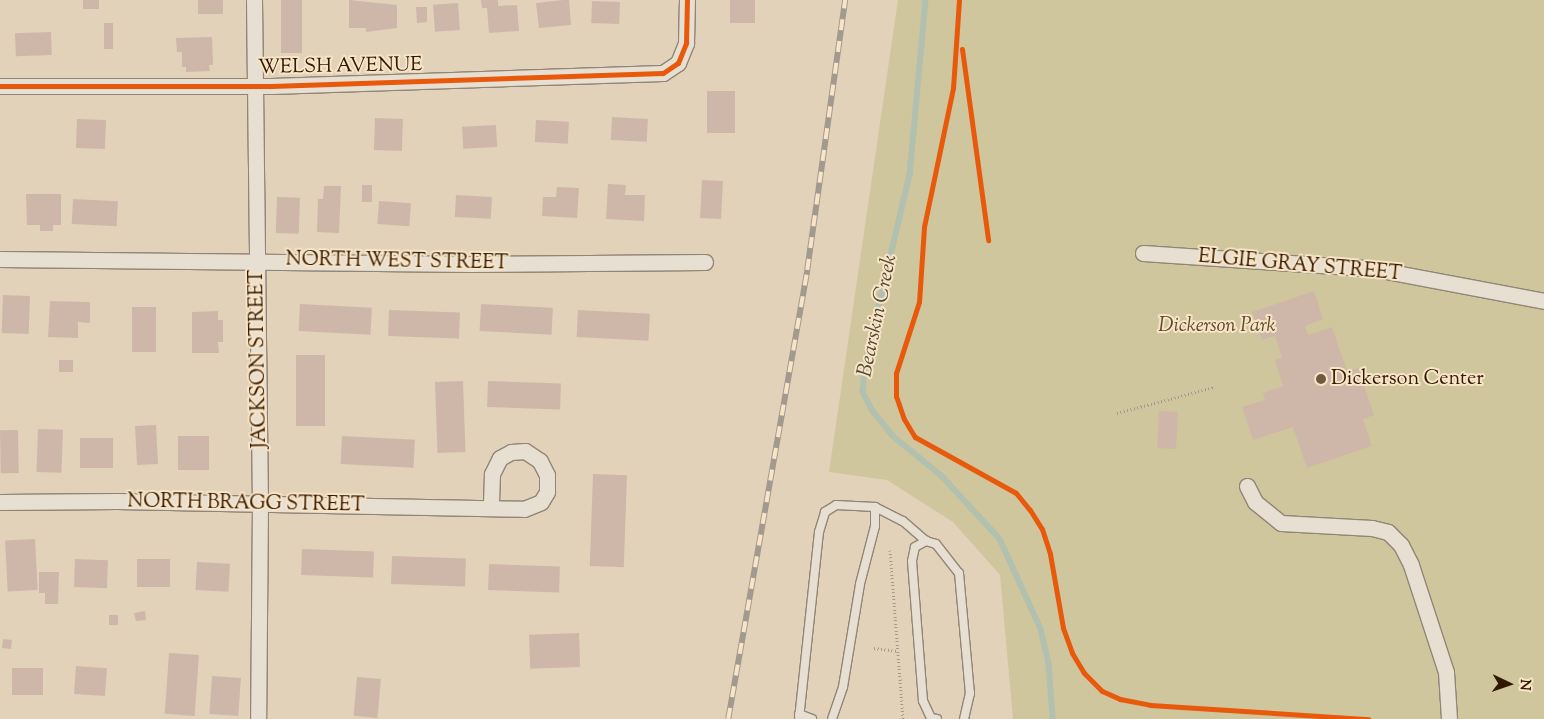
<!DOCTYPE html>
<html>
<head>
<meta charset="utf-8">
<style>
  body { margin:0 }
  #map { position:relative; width:1544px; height:719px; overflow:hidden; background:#e2d2ba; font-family:"Sorts Mill Goudy",serif }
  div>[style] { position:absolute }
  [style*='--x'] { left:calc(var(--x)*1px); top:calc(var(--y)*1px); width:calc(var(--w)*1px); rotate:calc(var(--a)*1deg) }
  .green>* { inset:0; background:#cfc69d }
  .stream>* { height:5.5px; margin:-2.75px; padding:0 2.75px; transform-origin:2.75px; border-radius:2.75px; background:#b1c0af }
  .building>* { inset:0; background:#ceb7a9; transform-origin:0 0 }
  .path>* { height:3px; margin-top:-1.5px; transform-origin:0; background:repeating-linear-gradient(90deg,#a39a8f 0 1px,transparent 0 3.5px) }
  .roads { filter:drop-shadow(1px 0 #928575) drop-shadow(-1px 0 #928575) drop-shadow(0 1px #928575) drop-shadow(0 -1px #928575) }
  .lane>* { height:8px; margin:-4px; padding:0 4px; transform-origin:4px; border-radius:4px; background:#e7dfd2 }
  .street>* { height:15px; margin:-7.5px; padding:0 7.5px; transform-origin:7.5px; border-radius:7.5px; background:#e7dfd2 }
  .rail>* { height:5.5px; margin-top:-2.75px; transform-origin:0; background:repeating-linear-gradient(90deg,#f8e4c6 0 11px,#a39a8f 0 22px); box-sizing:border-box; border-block:1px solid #a39a8f }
  .cycleway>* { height:5px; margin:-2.5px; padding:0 2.5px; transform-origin:2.5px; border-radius:2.5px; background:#e8590c }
  .dots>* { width:14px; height:14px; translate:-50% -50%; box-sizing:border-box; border:2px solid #f8e4c6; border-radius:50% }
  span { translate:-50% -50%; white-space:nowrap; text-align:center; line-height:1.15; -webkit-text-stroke:4px #f8e4c6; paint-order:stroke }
  .street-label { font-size:20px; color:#311800 }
  .park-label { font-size:20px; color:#5c4928; font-style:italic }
  .poi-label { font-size:20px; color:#311800 }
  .left { translate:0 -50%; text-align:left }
  .water-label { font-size:21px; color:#514833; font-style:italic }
  .north { position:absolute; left:1484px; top:659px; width:50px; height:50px; -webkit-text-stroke:4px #f8e4c6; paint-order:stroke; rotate:93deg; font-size:14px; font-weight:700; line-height:20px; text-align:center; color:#311800 }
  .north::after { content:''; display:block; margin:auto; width:18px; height:22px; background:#311800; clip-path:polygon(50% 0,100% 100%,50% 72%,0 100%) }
</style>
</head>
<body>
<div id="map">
  <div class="green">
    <i style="clip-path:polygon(898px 0,1544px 0,1544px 719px,1013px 719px,1000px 575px,953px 522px,887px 480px,829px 472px)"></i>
  </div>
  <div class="stream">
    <i style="--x:926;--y:0;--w:176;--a:95.2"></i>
    <i style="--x:910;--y:175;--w:195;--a:103.3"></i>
    <i style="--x:865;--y:365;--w:27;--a:94"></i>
    <i style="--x:863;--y:392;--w:20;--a:63"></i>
    <i style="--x:872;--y:410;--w:32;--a:51"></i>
    <i style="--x:892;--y:435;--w:65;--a:39.4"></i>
    <i style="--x:942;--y:476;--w:86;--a:47.4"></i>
    <i style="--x:1000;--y:539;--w:99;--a:65.5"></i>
    <i style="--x:1041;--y:629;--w:36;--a:77"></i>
    <i style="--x:1049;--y:664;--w:55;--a:85.8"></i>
  </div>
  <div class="building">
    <i style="left:83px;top:0;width:16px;height:9px"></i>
    <i style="left:198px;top:0;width:25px;height:14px"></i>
    <i style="left:281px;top:0;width:21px;height:53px"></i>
    <i style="clip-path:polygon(349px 0,397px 5px,397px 28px,366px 32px,366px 28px,349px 28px)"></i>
    <i style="clip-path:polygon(481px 0,498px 0,498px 6px,517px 5px,519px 31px,489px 33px,487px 8px,482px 8px)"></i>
    <i style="clip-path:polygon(563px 0,569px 0,571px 25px,539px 28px,536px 3px)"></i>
    <i style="left:730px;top:0;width:25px;height:23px"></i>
    <i style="left:592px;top:1px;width:28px;height:22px;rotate:2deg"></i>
    <i style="left:458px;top:3px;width:27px;height:25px;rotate:86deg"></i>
    <i style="clip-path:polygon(416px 7px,427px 7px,427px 22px,417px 23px)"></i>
    <i style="left:104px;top:23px;width:9px;height:26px"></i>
    <i style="left:51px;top:32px;width:23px;height:36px;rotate:88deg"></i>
    <i style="clip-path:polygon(212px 37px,213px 65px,209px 65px,210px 71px,186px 72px,186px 67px,182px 67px,182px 52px,177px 52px,176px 38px)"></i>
    <i style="left:707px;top:91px;width:28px;height:42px"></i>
    <i style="left:612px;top:117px;width:36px;height:23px;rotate:3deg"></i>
    <i style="left:375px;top:118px;width:28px;height:32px;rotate:2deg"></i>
    <i style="left:77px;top:119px;width:29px;height:29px;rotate:2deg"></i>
    <i style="left:536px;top:120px;width:33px;height:22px;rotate:3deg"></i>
    <i style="left:496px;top:125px;width:22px;height:34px;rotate:87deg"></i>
    <i style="left:702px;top:180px;width:21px;height:38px;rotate:3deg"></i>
    <i style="clip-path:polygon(608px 184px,626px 185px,625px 195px,645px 195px,644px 221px,606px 219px)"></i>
    <i style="left:362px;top:185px;width:10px;height:17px"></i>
    <i style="clip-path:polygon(324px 186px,341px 186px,339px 233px,317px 232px,318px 199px,323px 199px)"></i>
    <i style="clip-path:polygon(557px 187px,579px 188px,577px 218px,542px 216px,543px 197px,556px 197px)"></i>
    <i style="clip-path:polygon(26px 194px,61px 194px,61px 225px,53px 225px,53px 231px,40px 231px,40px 225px,27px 225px)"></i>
    <i style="left:456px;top:195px;width:36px;height:22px;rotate:3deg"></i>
    <i style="left:277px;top:197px;width:23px;height:36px;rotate:2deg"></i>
    <i style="left:73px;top:199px;width:45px;height:25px;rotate:3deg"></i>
    <i style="left:379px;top:201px;width:32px;height:23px;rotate:4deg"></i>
    <i style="clip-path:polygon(1314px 291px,1323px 319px,1305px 326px,1308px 335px,1332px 327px,1347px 371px,1358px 368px,1374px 415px,1363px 419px,1372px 446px,1307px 468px,1293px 427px,1253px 440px,1242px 407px,1265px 400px,1263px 393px,1283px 386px,1275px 360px,1282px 358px,1275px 336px,1262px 340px,1252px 312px)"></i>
    <i style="left:3px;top:295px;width:27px;height:38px;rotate:2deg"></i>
    <i style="clip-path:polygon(50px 301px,90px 302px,90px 323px,78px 322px,78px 338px,48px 337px)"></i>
    <i style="left:300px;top:304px;width:72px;height:27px;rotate:3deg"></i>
    <i style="left:481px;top:304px;width:72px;height:27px;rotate:3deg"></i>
    <i style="left:132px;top:307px;width:24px;height:45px"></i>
    <i style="left:389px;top:310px;width:71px;height:26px;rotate:2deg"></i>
    <i style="left:578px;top:310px;width:72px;height:27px;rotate:3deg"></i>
    <i style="clip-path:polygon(218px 311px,218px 320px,223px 320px,223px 342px,218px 342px,219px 353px,192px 353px,192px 312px)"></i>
    <i style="left:325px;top:355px;width:71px;height:29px;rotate:90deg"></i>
    <i style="left:59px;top:360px;width:14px;height:12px"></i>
    <i style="left:463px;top:381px;width:71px;height:28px;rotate:88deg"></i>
    <i style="left:488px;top:381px;width:73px;height:26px;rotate:2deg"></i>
    <i style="left:1159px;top:411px;width:19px;height:37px;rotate:3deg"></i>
    <i style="left:156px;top:425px;width:39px;height:21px;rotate:87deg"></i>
    <i style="left:38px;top:429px;width:25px;height:43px;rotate:2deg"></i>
    <i style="left:18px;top:430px;width:43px;height:18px;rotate:89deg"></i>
    <i style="left:178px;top:436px;width:31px;height:34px"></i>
    <i style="left:342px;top:436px;width:73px;height:28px;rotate:3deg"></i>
    <i style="left:113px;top:438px;width:30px;height:33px;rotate:90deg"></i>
    <i style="left:593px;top:474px;width:34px;height:92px;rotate:2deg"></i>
    <i style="left:35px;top:539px;width:51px;height:30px;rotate:87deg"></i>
    <i style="left:302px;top:549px;width:72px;height:26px;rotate:2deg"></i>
    <i style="left:392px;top:556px;width:74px;height:28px;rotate:2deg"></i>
    <i style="left:75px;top:559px;width:33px;height:28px;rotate:2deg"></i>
    <i style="left:170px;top:559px;width:28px;height:33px;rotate:90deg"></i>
    <i style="left:197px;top:562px;width:33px;height:28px;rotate:3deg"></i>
    <i style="left:489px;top:564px;width:71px;height:26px;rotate:2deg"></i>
    <i style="clip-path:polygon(39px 572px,59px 572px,58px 604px,45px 604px,45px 593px,39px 593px)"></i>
    <i style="clip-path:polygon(145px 611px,146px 620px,136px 621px,134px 613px)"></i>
    <i style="left:109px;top:615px;width:9px;height:10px"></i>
    <i style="left:579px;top:633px;width:34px;height:50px;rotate:88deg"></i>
    <i style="left:3px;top:639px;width:9px;height:9px;rotate:6deg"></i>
    <i style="left:169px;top:653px;width:30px;height:61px;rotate:4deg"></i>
    <i style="left:76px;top:666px;width:31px;height:28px;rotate:4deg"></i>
    <i style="left:12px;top:668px;width:31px;height:27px"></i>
    <i style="left:212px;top:676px;width:29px;height:38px;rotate:4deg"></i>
    <i style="left:357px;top:677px;width:24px;height:39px;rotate:5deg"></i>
  </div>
  <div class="path">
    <i style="--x:1117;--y:413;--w:100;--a:-15"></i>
    <i style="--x:890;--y:550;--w:169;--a:85.6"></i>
    <i style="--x:874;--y:648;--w:24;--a:7"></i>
  </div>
  <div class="roads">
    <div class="lane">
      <i style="--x:799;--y:714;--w:14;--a:21"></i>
      <i style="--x:799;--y:719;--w:188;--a:-83.9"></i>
      <i style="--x:819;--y:532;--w:21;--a:-73"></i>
      <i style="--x:825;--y:512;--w:13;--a:-32"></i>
      <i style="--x:836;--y:505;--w:39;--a:3"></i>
      <i style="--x:875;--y:507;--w:31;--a:27"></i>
      <i style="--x:903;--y:521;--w:30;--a:41"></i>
      <i style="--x:832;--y:719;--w:34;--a:-71"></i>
      <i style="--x:843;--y:687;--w:104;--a:-80.6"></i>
      <i style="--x:860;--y:584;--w:60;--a:-75.5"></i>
      <i style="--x:875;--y:526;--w:19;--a:-90"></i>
      <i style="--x:937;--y:719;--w:6;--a:-171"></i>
      <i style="--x:931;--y:718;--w:19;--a:-115"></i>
      <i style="--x:923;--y:701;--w:140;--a:-94.5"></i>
      <i style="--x:912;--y:561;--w:14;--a:-78"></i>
      <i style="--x:915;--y:547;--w:13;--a:-29"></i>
      <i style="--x:926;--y:541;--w:10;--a:17"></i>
      <i style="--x:936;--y:544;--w:37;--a:52"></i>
      <i style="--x:959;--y:573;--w:121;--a:84.8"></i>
      <i style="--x:970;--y:693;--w:27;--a:103"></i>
    </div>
    <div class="street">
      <i style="--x:254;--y:0;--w:504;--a:89.32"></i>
      <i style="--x:260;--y:504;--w:215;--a:90.5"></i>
      <i style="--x:0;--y:86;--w:271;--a:0"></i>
      <i style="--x:271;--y:86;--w:392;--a:-1.9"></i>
      <i style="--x:663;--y:73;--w:18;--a:-34"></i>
      <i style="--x:678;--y:63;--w:22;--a:-68"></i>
      <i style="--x:686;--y:43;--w:43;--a:-88.7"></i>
      <i style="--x:1143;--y:253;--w:233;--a:3.9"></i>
      <i style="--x:1375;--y:269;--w:172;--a:10.7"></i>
      <i style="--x:0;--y:259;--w:471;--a:0.6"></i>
      <i style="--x:471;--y:264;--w:234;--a:-0.5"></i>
      <i style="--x:1247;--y:486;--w:18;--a:63"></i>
      <i style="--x:1255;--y:502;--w:33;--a:39"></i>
      <i style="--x:1281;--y:523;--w:91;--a:3.1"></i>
      <i style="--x:1372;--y:528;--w:16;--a:14"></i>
      <i style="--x:1388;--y:532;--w:18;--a:45"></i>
      <i style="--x:1401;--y:545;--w:22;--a:63"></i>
      <i style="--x:1411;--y:565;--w:113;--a:71.9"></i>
      <i style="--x:1446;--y:672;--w:47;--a:86.3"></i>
      <i style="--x:0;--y:502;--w:117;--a:-0.5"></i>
      <i style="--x:117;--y:501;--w:407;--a:1.1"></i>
      <i style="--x:524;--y:509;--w:18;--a:-22"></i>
      <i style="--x:541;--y:502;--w:12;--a:-59"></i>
      <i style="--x:547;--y:492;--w:17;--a:-90"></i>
      <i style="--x:547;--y:475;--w:16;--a:-117"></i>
      <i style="--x:540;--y:461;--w:18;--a:-146"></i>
      <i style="--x:525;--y:451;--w:14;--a:176"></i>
      <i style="--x:511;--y:452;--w:13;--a:151"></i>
      <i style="--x:500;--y:458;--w:18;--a:117"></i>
      <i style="--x:492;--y:474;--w:34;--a:92"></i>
    </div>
  </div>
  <div class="rail">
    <i style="--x:728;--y:719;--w:456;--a:-80"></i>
    <i style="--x:807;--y:270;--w:273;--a:-82"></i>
  </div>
  <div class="cycleway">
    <i style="--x:959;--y:0;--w:88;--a:93.9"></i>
    <i style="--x:953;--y:88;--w:142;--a:101.8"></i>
    <i style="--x:924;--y:227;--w:75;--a:93.8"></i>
    <i style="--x:919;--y:302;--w:75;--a:107.9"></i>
    <i style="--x:896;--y:373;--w:23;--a:90"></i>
    <i style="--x:896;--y:396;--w:24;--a:71"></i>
    <i style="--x:904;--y:419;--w:21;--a:59"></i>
    <i style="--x:915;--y:437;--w:115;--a:29"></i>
    <i style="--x:1016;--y:493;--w:22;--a:51"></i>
    <i style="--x:1030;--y:510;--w:22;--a:58"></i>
    <i style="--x:1042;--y:529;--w:26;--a:72"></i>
    <i style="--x:1050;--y:554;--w:75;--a:80"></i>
    <i style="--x:1063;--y:628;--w:27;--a:70"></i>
    <i style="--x:1072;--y:653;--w:23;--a:59"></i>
    <i style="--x:1084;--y:673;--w:25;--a:45"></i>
    <i style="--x:1102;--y:691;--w:20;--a:24"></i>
    <i style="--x:1120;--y:699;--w:31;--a:11"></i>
    <i style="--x:1150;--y:705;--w:219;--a:3.7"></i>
    <i style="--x:962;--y:49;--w:193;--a:82.2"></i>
    <i style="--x:0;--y:86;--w:271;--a:0"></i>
    <i style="--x:271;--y:86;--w:392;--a:-1.9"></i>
    <i style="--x:663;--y:73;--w:18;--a:-34"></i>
    <i style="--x:678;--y:63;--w:22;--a:-68"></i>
    <i style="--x:686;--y:43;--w:43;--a:-88.7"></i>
  </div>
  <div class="dots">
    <i style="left:1321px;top:379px;background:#6f5941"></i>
  </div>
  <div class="street-label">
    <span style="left:340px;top:67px;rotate:-1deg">WELSH AVENUE</span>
    <span style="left:397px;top:262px;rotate:1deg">NORTH WEST STREET</span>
    <span style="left:1300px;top:266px;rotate:5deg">ELGIE GRAY STREET</span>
    <span style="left:259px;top:359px;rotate:-91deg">JACKSON STREET</span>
    <span style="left:246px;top:504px;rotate:1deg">NORTH BRAGG STREET</span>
  </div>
  <div class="park-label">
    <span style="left:1217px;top:326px">Dickerson Park</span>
  </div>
  <div class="poi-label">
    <span class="left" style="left:1331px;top:379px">Dickerson Center</span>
  </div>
  <div class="water-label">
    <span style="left:878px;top:316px;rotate:-78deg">Bearskin Creek</span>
  </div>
  <div class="north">N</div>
</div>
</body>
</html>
